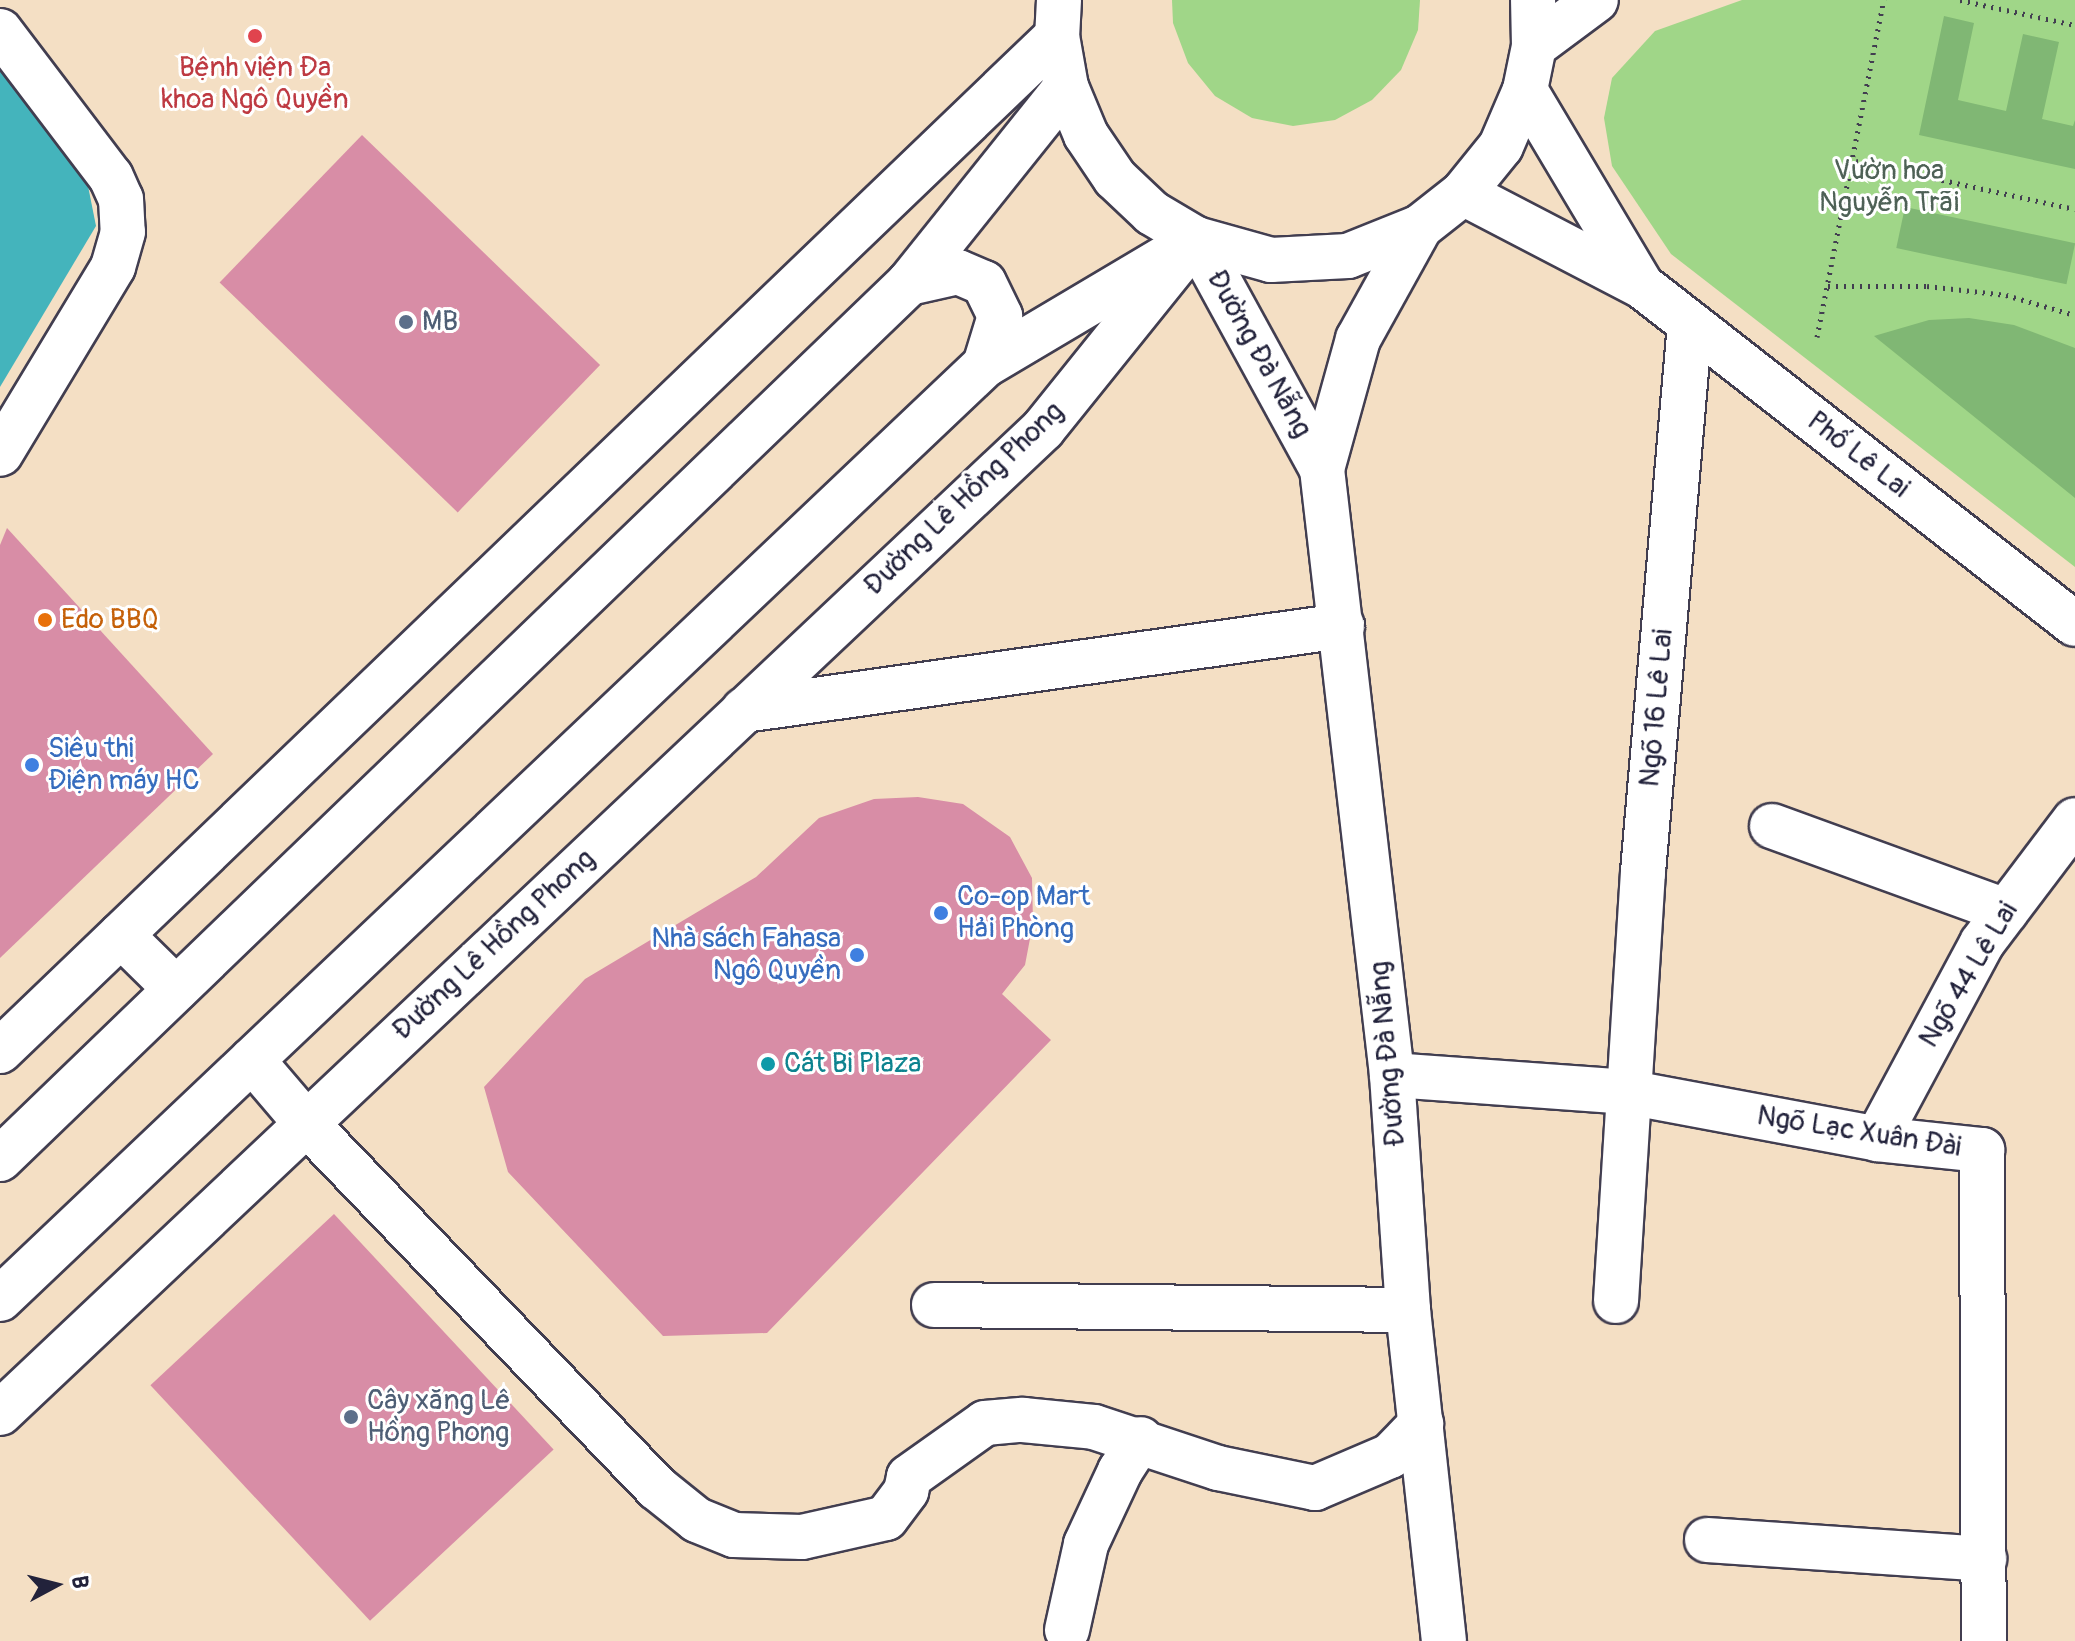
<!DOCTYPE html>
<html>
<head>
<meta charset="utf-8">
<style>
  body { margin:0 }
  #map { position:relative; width:2075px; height:1641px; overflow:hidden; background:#f4dfc4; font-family:Pangolin,sans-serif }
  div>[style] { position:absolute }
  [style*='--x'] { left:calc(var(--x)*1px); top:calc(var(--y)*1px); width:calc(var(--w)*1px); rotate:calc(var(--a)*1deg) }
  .green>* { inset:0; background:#a0d688 }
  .forest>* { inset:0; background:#80b774; transform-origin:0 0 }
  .water>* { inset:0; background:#44b4bc }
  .building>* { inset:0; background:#d88da6; transform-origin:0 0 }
  .path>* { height:5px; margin-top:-2.5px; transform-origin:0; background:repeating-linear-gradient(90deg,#423e50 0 2px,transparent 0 8px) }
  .roads { filter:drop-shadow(2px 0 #423e50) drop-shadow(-2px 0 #423e50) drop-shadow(0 2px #423e50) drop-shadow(0 -2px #423e50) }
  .minor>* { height:44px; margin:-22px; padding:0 22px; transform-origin:22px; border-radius:22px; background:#fff }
  .major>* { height:44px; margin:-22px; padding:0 22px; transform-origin:22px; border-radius:22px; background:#fff }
  .dots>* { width:22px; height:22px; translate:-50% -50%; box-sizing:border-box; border:4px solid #fff; border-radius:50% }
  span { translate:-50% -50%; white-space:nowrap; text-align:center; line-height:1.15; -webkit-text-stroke:6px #fff; paint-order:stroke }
  .health-label { font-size:28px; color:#be3a42 }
  .park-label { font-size:28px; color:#4e6156 }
  .service-label { font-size:28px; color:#4e5e75 }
  .left { translate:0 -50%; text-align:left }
  .street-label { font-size:28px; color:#22223b }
  .food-label { font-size:28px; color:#c56008 }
  .shop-label { font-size:28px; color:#366cbe }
  .right { translate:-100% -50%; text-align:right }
  .culture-label { font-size:28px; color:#0d838f }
  .north { position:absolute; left:16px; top:1545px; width:80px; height:80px; -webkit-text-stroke:6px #fff; paint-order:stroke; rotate:83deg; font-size:22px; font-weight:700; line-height:32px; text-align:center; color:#22223b }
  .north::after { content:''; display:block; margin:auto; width:28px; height:36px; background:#22223b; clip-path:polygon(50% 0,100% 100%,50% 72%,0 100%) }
</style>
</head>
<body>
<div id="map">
  <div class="green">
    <i style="clip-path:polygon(1172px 0,1420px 0,1418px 30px,1401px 70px,1372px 100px,1335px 120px,1293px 126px,1252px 118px,1215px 96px,1188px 63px,1173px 23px)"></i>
    <i style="clip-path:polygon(1742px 0,2075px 0,2075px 567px,1671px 254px,1612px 166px,1604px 118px,1612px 78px,1655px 31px)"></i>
  </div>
  <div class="forest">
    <i style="clip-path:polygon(1944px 16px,1974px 23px,1958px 100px,2006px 111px,2023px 34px,2059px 42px,2042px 119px,2073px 126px,2075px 120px,2075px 169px,1919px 135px)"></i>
    <i style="left:1905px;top:207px;width:174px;height:42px;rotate:12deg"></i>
    <i style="clip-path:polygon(1969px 318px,2014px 325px,2075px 348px,2075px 498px,1874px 336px,1929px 320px)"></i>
  </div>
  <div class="water">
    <i style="clip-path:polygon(0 66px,87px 181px,96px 226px,0 387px)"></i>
  </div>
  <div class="building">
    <i style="left:362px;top:135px;width:331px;height:205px;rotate:44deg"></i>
    <i style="clip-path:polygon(7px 528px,213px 754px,0 958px,0 545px)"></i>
    <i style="clip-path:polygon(918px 797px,963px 804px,1010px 837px,1032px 878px,1033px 923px,1025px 965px,1002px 994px,1051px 1040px,767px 1333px,663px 1336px,508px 1172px,484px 1087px,585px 979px,756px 877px,819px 818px,874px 799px)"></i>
    <i style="left:334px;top:1214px;width:322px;height:251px;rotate:47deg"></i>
  </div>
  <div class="path">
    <i style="--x:1960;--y:0;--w:118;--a:12.3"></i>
    <i style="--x:1856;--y:161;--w:224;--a:12.4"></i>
    <i style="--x:1828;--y:286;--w:99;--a:0"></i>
    <i style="--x:1927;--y:286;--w:80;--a:6.5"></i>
    <i style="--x:2006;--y:295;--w:72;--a:16.2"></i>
    <i style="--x:1817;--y:337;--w:344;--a:-78.8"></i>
  </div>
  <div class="roads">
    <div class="minor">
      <i style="--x:0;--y:31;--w:183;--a:52.8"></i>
      <i style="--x:111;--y:177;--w:24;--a:66"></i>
      <i style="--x:121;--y:199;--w:33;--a:87"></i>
      <i style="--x:123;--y:232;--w:36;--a:106"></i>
      <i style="--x:113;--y:267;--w:218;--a:121.1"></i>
      <i style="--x:1525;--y:90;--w:228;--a:59.2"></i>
      <i style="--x:1463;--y:193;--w:202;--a:27.5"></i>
      <i style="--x:1642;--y:286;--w:549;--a:37.98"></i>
      <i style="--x:744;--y:710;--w:604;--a:-8"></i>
      <i style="--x:1772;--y:826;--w:249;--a:20"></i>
      <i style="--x:1392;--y:1075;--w:236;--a:4.1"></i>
      <i style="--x:1627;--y:1092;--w:254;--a:10.6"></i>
      <i style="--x:1877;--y:1139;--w:106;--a:6"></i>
      <i style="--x:1982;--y:1150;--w:491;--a:89.8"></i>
      <i style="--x:305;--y:1122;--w:508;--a:46.12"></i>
      <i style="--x:657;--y:1488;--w:51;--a:38.7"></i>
      <i style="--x:697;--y:1520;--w:40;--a:22"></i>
      <i style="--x:734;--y:1535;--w:68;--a:1.7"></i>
      <i style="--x:802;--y:1537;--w:86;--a:-12.7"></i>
      <i style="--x:886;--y:1518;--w:34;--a:-53"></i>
      <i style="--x:906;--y:1491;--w:14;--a:-78"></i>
      <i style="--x:909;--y:1477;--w:93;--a:-35.4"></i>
      <i style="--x:985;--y:1423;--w:38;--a:-5"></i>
      <i style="--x:1023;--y:1420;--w:71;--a:5.6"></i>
      <i style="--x:1094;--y:1427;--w:131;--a:18.3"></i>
      <i style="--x:1218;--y:1468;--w:99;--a:11.7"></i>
      <i style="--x:1315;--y:1488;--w:82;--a:-23.1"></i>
      <i style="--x:1390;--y:1456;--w:45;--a:-45.9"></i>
      <i style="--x:1877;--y:1139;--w:222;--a:-61.8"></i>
      <i style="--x:1982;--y:943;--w:154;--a:-52.9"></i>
      <i style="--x:1616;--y:1301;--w:430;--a:-86.4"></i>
      <i style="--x:1643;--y:872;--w:550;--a:-85.1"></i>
      <i style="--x:934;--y:1305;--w:474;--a:0.6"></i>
      <i style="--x:1707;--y:1540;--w:278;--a:3.9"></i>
      <i style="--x:1067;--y:1630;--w:88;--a:-77.5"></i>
      <i style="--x:1086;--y:1544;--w:81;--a:-65"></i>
      <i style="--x:1120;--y:1471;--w:38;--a:-57"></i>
    </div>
    <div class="major">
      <i style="--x:1059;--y:0;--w:36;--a:93"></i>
      <i style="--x:1057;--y:36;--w:52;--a:80"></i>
      <i style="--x:1066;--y:87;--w:52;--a:67.4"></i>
      <i style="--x:1086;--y:135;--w:52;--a:56"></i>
      <i style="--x:1115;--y:178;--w:51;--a:43.4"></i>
      <i style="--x:1152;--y:213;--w:51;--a:30.6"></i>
      <i style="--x:1196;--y:239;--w:78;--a:15.6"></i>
      <i style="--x:1271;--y:260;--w:77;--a:-3"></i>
      <i style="--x:1348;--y:256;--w:78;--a:-21.9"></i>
      <i style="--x:1420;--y:227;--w:55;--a:-38.3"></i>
      <i style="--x:1463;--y:193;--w:60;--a:-51"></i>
      <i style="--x:1501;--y:146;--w:61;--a:-66.8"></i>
      <i style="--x:1525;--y:90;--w:45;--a:-78.4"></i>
      <i style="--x:1534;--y:46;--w:46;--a:-91.2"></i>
      <i style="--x:1534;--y:46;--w:77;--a:-36.6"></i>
      <i style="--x:1196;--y:239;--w:262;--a:61.3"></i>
      <i style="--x:1322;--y:469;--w:610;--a:83.41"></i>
      <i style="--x:1392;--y:1075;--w:236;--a:86.1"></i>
      <i style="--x:1408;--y:1310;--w:333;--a:83.8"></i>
      <i style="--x:909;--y:283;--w:50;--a:-12.7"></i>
      <i style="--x:958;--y:272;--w:28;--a:23"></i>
      <i style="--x:984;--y:283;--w:37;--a:64"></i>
      <i style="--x:1000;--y:316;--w:51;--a:107"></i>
      <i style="--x:1322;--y:469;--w:135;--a:-74.5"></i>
      <i style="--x:1358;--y:339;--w:128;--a:-61"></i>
      <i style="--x:121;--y:935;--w:77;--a:44.5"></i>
      <i style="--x:0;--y:1051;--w:1465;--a:-43.84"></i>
      <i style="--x:252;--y:1060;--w:82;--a:49.5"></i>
      <i style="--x:0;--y:1159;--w:1262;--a:-43.94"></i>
      <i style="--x:909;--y:283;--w:251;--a:-51.3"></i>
      <i style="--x:0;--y:1299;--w:1357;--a:-43.48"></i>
      <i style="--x:985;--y:365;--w:215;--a:-30.7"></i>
      <i style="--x:0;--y:1413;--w:1434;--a:-43.33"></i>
      <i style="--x:1043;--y:429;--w:244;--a:-51.2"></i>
    </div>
  </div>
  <div class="dots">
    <i style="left:255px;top:36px;background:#e0444e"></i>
    <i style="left:406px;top:322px;background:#5c6f8a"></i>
    <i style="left:45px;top:620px;background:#e8710a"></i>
    <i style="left:32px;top:765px;background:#3f7fe0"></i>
    <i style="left:941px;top:913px;background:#3f7fe0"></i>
    <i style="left:857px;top:955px;background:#3f7fe0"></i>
    <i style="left:768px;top:1064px;background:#0f9aa8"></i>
    <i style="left:351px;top:1417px;background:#5c6f8a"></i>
  </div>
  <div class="health-label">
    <span style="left:255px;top:84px">Bệnh viện Đa<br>khoa Ngô Quyền</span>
  </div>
  <div class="park-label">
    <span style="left:1889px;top:187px">Vườn hoa<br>Nguyễn Trãi</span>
  </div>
  <div class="service-label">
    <span class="left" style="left:422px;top:322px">MB</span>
    <span class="left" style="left:367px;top:1417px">Cây xăng Lê<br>Hồng Phong</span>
  </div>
  <div class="street-label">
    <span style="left:1259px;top:354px;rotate:61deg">Đường Đà Nẵng</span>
    <span style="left:1858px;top:455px;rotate:38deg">Phố Lê Lai</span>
    <span style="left:964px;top:499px;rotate:-44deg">Đường Lê Hồng Phong</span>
    <span style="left:1657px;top:708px;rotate:-85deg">Ngõ 16 Lê Lai</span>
    <span style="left:494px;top:945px;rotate:-43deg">Đường Lê Hồng Phong</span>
    <span style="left:1969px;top:975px;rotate:-59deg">Ngõ 44 Lê Lai</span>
    <span style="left:1388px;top:1054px;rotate:-95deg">Đường Đà Nẵng</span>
    <span style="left:1859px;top:1132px;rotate:9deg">Ngõ Lạc Xuân Đài</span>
  </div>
  <div class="food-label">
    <span class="left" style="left:61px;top:620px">Edo BBQ</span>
  </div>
  <div class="shop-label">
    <span class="left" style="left:48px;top:765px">Siêu thị<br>Điện máy HC</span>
    <span class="left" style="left:957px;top:913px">Co-op Mart<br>Hải Phòng</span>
    <span class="right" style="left:841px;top:955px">Nhà sách Fahasa<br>Ngô Quyền</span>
  </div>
  <div class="culture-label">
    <span class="left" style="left:784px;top:1064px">Cát Bi Plaza</span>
  </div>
  <div class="north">B</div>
</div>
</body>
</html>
